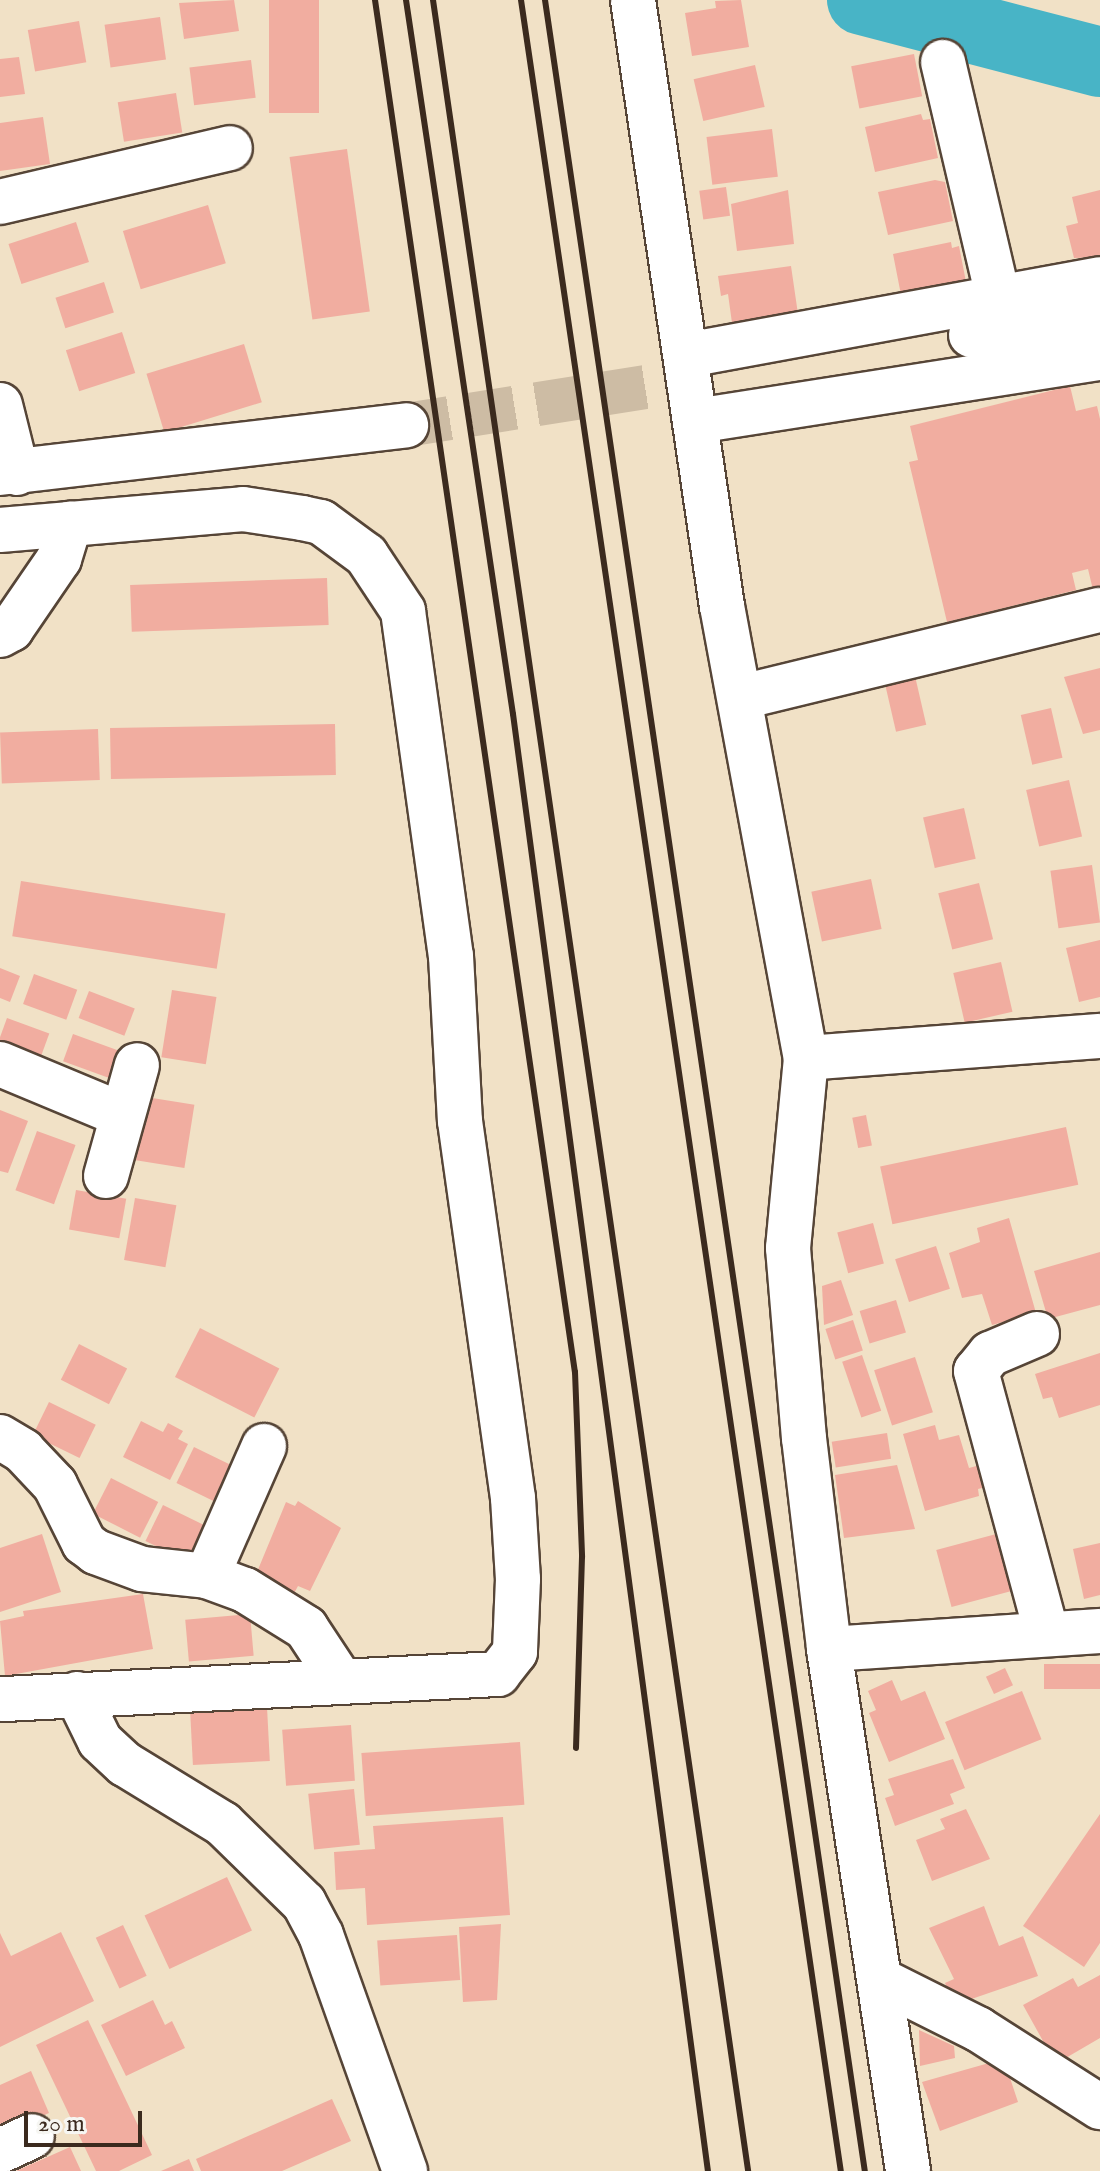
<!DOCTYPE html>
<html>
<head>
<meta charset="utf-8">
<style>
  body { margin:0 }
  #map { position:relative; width:1100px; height:2171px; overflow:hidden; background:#f1e1c6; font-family:"IM FELL English",serif }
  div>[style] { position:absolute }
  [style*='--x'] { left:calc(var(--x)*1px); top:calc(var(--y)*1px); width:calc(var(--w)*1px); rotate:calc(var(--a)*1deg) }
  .river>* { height:70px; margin:-35px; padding:0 35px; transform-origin:35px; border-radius:35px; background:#48b4c6 }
  .building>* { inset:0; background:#f1ada0; transform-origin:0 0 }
  .minor-tunnel>* { height:44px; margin-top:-22px; transform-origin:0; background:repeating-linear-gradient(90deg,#cdbca4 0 44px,transparent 0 66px) }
  .roads { filter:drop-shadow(2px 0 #564537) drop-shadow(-2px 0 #564537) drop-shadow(0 2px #564537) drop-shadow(0 -2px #564537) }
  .minor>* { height:44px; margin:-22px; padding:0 22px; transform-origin:22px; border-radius:22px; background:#fff }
  .rail>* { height:6px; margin:-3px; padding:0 3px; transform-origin:3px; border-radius:3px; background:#3b2a1e }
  span { translate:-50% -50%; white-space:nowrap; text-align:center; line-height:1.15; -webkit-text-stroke:6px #f6f6f2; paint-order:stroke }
  .scale { position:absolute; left:24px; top:2111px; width:118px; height:36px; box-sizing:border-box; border:4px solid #3b2a1e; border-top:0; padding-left:10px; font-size:24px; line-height:28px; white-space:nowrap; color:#3b2a1e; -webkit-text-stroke:6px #f6f6f2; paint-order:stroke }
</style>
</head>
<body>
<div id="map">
  <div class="river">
    <i style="--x:862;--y:0;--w:246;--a:14.6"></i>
  </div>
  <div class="building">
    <i style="clip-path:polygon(234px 0,239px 31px,184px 39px,179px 3px)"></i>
    <i style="left:269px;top:0;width:50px;height:113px"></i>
    <i style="clip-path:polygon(741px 0,749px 47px,692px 56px,685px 13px,716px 8px,715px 1px)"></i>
    <i style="left:160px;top:17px;width:43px;height:56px;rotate:82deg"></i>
    <i style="left:79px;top:21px;width:42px;height:52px;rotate:80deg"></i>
    <i style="left:914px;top:54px;width:43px;height:64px;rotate:79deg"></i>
    <i style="clip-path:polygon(19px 57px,25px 94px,0 97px,0 59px)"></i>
    <i style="left:251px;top:60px;width:38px;height:62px;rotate:83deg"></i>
    <i style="left:755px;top:65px;width:43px;height:63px;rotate:77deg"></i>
    <i style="left:176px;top:93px;width:40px;height:59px;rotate:81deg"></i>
    <i style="clip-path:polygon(921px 114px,923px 120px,930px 119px,938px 158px,875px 172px,865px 127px)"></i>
    <i style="clip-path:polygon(43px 117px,50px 164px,0 171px,0 123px)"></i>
    <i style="left:772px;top:129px;width:48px;height:66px;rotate:83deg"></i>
    <i style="left:347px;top:149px;width:164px;height:58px;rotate:82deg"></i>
    <i style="clip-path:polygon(935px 180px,945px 182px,953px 221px,888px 235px,878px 192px)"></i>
    <i style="left:726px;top:187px;width:29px;height:27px;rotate:82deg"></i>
    <i style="clip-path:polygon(788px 190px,794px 244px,737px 251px,731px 204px)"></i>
    <i style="clip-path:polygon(1100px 190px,1100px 257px,1074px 258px,1066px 226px,1078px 223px,1072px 197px)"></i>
    <i style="left:208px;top:205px;width:61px;height:89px;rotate:73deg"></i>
    <i style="left:76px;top:222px;width:42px;height:71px;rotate:72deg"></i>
    <i style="clip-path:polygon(951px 242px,952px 248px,959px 246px,967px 287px,902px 300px,893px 254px)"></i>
    <i style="clip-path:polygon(791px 266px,798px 314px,732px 323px,728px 294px,721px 296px,718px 276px)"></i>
    <i style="left:104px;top:282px;width:32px;height:51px;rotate:72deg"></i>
    <i style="left:122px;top:332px;width:43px;height:59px;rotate:72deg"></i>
    <i style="left:244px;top:344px;width:61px;height:102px;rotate:73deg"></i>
    <i style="clip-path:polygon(1070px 386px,1076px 411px,1097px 406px,1100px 419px,1100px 589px,1093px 590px,1088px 569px,1072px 573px,1076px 590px,947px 622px,909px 462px,918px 460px,910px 426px)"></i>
    <i style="left:327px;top:578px;width:47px;height:197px;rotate:88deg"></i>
    <i style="clip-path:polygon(1100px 668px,1100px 730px,1083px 734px,1064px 677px)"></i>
    <i style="left:915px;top:676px;width:50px;height:31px;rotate:77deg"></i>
    <i style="left:1051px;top:708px;width:51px;height:31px;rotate:77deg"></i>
    <i style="left:335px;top:724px;width:51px;height:225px;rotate:89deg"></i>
    <i style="left:98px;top:729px;width:51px;height:98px;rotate:88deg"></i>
    <i style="left:1069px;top:780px;width:58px;height:44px;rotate:77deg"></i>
    <i style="left:964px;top:808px;width:52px;height:42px;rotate:77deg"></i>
    <i style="left:1092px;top:865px;width:58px;height:42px;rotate:82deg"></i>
    <i style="left:871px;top:879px;width:51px;height:61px;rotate:78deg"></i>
    <i style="left:21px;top:881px;width:207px;height:56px;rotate:9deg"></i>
    <i style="left:979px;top:883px;width:58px;height:42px;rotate:76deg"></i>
    <i style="clip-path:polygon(1100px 940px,1100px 997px,1079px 1002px,1066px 948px)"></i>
    <i style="left:1001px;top:962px;width:51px;height:49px;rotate:77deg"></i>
    <i style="clip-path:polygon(0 968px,20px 976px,10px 1002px,0 998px)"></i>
    <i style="left:34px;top:974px;width:46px;height:32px;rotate:20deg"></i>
    <i style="left:172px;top:990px;width:45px;height:68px;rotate:9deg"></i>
    <i style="left:89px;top:991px;width:49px;height:29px;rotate:21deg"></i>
    <i style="left:7px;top:1018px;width:45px;height:28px;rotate:20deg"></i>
    <i style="left:73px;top:1034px;width:49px;height:29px;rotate:20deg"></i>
    <i style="left:146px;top:1097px;width:49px;height:64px;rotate:9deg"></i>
    <i style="clip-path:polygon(0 1110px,28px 1121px,8px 1173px,0 1171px)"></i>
    <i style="left:866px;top:1115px;width:31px;height:14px;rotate:79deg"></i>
    <i style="left:1066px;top:1127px;width:59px;height:190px;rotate:78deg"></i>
    <i style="left:37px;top:1131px;width:41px;height:63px;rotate:20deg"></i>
    <i style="left:76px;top:1190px;width:51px;height:40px;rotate:10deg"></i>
    <i style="left:135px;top:1198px;width:42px;height:63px;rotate:10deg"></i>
    <i style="clip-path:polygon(1009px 1218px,1036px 1313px,992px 1325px,982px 1294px,962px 1298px,949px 1253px,980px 1242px,977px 1228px)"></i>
    <i style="left:873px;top:1223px;width:42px;height:37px;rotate:75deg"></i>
    <i style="left:936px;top:1246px;width:45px;height:43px;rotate:72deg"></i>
    <i style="clip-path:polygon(1100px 1252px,1100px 1305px,1048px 1319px,1034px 1271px)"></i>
    <i style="clip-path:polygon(841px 1280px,853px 1315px,824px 1325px,822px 1286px)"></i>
    <i style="left:896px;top:1300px;width:34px;height:38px;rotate:73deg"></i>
    <i style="left:853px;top:1320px;width:32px;height:29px;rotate:72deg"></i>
    <i style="left:200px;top:1328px;width:89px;height:55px;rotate:27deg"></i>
    <i style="left:79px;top:1344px;width:54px;height:40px;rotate:27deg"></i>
    <i style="clip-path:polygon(1100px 1353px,1100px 1405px,1059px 1418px,1052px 1397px,1043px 1399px,1035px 1374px)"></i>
    <i style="left:862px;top:1355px;width:59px;height:21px;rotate:71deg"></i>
    <i style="left:915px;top:1357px;width:58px;height:43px;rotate:72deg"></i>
    <i style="left:49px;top:1402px;width:52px;height:37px;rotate:26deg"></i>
    <i style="clip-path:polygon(141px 1421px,163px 1432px,168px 1423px,183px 1431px,178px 1439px,188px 1444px,170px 1480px,123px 1457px)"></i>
    <i style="clip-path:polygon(935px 1425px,939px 1440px,959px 1435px,969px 1468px,980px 1465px,986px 1487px,978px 1489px,979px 1496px,925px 1511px,903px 1434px)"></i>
    <i style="left:887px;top:1433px;width:26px;height:56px;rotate:81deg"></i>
    <i style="left:194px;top:1447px;width:48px;height:40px;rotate:26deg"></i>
    <i style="clip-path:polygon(897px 1465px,915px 1529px,844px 1538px,835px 1475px)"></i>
    <i style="left:111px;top:1478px;width:53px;height:40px;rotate:27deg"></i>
    <i style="clip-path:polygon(298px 1501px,341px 1528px,310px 1591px,298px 1586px,292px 1597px,276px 1589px,279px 1582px,257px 1572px,286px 1502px,295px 1506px)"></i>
    <i style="left:163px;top:1505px;width:50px;height:40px;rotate:26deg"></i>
    <i style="left:1000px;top:1533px;width:59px;height:66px;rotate:75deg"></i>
    <i style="clip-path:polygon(42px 1534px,61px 1592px,0 1612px,0 1548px)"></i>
    <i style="clip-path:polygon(1100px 1543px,1100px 1595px,1084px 1599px,1073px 1549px)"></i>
    <i style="clip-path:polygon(143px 1594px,153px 1649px,5px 1676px,0 1621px,24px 1616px,23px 1611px)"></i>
    <i style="left:250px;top:1614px;width:42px;height:65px;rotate:85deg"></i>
    <i style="left:1100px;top:1664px;width:25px;height:56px;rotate:90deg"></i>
    <i style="left:1005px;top:1668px;width:19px;height:21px;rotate:65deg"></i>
    <i style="clip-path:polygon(892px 1680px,901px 1701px,925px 1691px,945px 1739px,889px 1762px,869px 1713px,876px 1710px,868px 1691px)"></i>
    <i style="left:1022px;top:1691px;width:52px;height:83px;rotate:68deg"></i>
    <i style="left:267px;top:1707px;width:54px;height:77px;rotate:87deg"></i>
    <i style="left:351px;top:1725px;width:56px;height:69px;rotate:86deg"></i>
    <i style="left:520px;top:1742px;width:63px;height:159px;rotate:86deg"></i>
    <i style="clip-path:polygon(953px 1759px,965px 1788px,950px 1794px,954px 1804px,895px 1826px,885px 1798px,894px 1795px,888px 1779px)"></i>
    <i style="left:354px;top:1789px;width:56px;height:46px;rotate:84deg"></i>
    <i style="clip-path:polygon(966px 1809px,990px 1859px,932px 1881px,916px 1840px,945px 1829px,940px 1819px)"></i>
    <i style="clip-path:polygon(1100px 1814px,1100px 1943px,1084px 1967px,1023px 1926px)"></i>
    <i style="clip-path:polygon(503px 1817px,510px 1915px,367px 1925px,365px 1888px,336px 1890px,334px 1852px,375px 1849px,373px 1826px)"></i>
    <i style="left:227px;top:1877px;width:59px;height:91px;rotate:65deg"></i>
    <i style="clip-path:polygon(984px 1906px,999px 1946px,1023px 1936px,1038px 1976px,954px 2005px,945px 1983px,954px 1979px,929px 1928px)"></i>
    <i style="clip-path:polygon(501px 1924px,497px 2000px,463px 2002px,459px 1927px)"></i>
    <i style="left:123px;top:1925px;width:56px;height:30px;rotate:65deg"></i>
    <i style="clip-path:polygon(61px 1932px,94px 2001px,0 2047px,0 1933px,11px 1956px)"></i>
    <i style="left:457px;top:1935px;width:45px;height:80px;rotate:86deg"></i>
    <i style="clip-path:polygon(1100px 1975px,1100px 2038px,1064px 2059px,1062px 2054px,1053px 2059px,1023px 2005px,1073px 1978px,1078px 1987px)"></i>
    <i style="clip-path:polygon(153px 2000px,165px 2025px,172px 2021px,185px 2048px,126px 2076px,101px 2025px)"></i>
    <i style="clip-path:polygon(88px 2020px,152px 2155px,119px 2171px,96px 2171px,36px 2045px)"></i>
    <i style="clip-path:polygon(919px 2030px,954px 2046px,955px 2058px,920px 2066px)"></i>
    <i style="clip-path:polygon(989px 2063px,1009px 2075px,1018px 2102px,940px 2131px,922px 2082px)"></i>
    <i style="clip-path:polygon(31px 2071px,49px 2113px,0 2134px,0 2085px)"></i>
    <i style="clip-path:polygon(332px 2099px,351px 2141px,282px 2171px,201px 2171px,196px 2159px)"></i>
    <i style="clip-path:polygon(70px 2147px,81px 2171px,16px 2171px)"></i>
    <i style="clip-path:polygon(189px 2159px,194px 2171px,161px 2171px)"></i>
  </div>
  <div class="minor-tunnel">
    <i style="--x:406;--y:425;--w:326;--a:-9"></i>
  </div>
  <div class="roads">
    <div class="minor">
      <i style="--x:633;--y:0;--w:613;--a:81.65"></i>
      <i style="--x:722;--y:606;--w:460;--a:79.5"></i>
      <i style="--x:806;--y:1058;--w:191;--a:95.4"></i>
      <i style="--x:788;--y:1248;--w:191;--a:85.2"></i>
      <i style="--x:804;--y:1438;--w:212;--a:83.2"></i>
      <i style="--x:829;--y:1649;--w:528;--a:81.39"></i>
      <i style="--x:943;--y:62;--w:244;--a:76.8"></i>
      <i style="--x:0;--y:202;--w:236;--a:-13.2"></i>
      <i style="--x:971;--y:335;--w:131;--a:-9.2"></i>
      <i style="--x:687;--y:355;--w:420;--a:-10.4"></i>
      <i style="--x:0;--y:405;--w:70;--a:76"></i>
      <i style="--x:696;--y:421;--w:409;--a:-8.9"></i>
      <i style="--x:0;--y:473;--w:409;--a:-6.7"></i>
      <i style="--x:0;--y:530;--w:244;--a:-4.9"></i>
      <i style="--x:243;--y:509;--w:60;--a:8.7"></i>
      <i style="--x:302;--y:518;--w:19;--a:12"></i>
      <i style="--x:321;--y:522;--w:56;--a:36.3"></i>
      <i style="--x:366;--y:555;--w:67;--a:56.5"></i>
      <i style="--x:403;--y:611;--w:348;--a:82.1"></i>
      <i style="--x:451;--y:956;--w:165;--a:86.9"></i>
      <i style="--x:460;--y:1121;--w:381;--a:82"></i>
      <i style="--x:513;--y:1498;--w:81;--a:86.5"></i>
      <i style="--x:518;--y:1579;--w:73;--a:92.4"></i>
      <i style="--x:515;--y:1652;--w:28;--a:128"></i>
      <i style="--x:498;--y:1674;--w:499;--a:177.1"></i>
      <i style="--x:0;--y:635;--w:13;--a:-29"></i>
      <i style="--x:11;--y:629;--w:85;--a:-55.6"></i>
      <i style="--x:59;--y:559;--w:37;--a:-73"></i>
      <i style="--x:742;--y:697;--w:368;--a:-13.7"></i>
      <i style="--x:806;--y:1058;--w:295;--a:-4.3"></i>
      <i style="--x:0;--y:1064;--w:130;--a:22.6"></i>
      <i style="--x:106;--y:1176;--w:115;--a:-74.4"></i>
      <i style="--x:1037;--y:1334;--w:51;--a:156.9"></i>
      <i style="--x:990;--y:1354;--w:22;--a:129"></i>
      <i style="--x:976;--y:1371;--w:272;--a:74.9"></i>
      <i style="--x:0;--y:1437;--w:27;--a:31"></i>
      <i style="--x:23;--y:1451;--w:47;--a:46.7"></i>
      <i style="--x:55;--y:1485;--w:65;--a:63.4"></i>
      <i style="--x:84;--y:1543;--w:15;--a:37"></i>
      <i style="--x:96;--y:1552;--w:49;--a:20.3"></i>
      <i style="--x:142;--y:1569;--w:65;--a:6.1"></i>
      <i style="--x:207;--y:1576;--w:40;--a:20.2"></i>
      <i style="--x:245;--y:1590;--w:72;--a:31.9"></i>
      <i style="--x:306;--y:1628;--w:60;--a:56.6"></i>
      <i style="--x:207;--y:1576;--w:142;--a:-66.3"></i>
      <i style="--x:829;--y:1649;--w:272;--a:-3.8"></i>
      <i style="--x:77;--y:1694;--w:52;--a:63.9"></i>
      <i style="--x:100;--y:1741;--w:34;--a:43"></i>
      <i style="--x:125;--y:1764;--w:115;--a:31.5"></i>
      <i style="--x:223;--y:1824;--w:113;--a:44.3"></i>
      <i style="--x:304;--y:1903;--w:36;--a:62"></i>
      <i style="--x:321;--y:1935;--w:251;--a:70.4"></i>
      <i style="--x:880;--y:1980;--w:110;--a:26.6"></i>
      <i style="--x:978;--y:2029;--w:145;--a:32.6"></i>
      <i style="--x:0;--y:2151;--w:35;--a:-25"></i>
    </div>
  </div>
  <div class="rail">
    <i style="--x:375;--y:0;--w:1387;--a:81.71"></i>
    <i style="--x:575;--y:1372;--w:185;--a:87.8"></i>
    <i style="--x:582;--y:1557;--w:191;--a:91.8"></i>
    <i style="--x:406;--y:0;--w:722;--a:81.48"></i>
    <i style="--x:513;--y:714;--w:1470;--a:82.38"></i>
    <i style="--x:433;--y:0;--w:2194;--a:81.74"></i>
    <i style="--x:521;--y:0;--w:2194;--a:81.62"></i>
    <i style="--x:545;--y:0;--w:2194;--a:81.62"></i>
  </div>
  <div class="scale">20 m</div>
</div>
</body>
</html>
